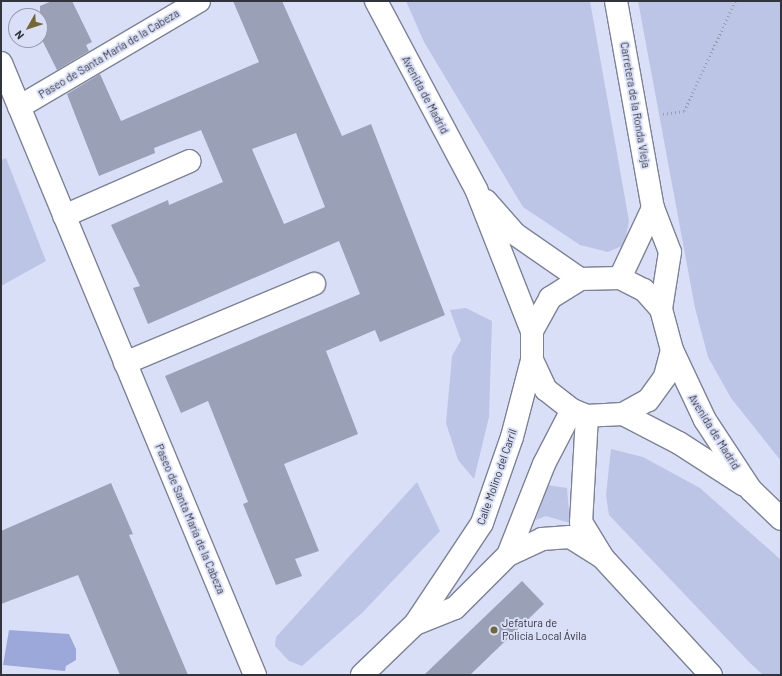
<!DOCTYPE html>
<html>
<head>
<meta charset="utf-8">
<style>
  body { margin:0 }
  #map { position:relative; width:782px; height:676px; overflow:hidden; background:#d9dff7; font-family:Barlow,sans-serif }
  div>[style] { position:absolute }
  [style*='--x'] { left:calc(var(--x)*1px); top:calc(var(--y)*1px); width:calc(var(--w)*1px); rotate:calc(var(--a)*1deg) }
  .green>* { inset:0; background:#bdc5e7 }
  .water>* { inset:0; background:#9da8da }
  .building>* { inset:0; background:#9aa0b6 }
  .path>* { height:2.5px; margin-top:-1.25px; transform-origin:0; background:repeating-linear-gradient(90deg,#989daf 0 1px,transparent 0 4px) }
  .roads { filter:drop-shadow(1px 0 #7c8298) drop-shadow(-1px 0 #7c8298) drop-shadow(0 1px #7c8298) drop-shadow(0 -1px #7c8298) }
  .minor>* { height:22px; margin:-11px; padding:0 11px; transform-origin:11px; border-radius:11px; background:#fff }
  .highway>* { height:22px; margin:-11px; padding:0 11px; transform-origin:11px; border-radius:11px; background:#fff }
  .dots>* { width:11px; height:11px; translate:-50% -50%; box-sizing:border-box; border:2px solid #d9dff7; border-radius:50% }
  span { translate:-50% -50%; white-space:nowrap; text-align:center; line-height:1.15; -webkit-text-stroke:4px #d9dff7; paint-order:stroke }
  .street-label { font-size:11px; color:#31333d }
  .poi-label { font-size:11px; color:#31333d }
  .left { translate:0 -50%; text-align:left }
  .frame { position:absolute; inset:0; border:2px solid #31333d; pointer-events:none }
  .north { position:absolute; left:8px; top:8px; width:40px; height:40px; box-sizing:border-box; background:#d9dff7; border:1px solid #969aad; border-radius:50%; rotate:231deg; font-size:11px; font-weight:700; line-height:16px; text-align:center; color:#31333d }
  .north::after { content:''; display:block; margin:auto; width:14px; height:18px; background:#756734; clip-path:polygon(50% 0,100% 100%,50% 72%,0 100%) }
</style>
</head>
<body>
<div id="map">
  <div class="green">
    <i style="clip-path:polygon(406px 1px,590px 1px,629px 221px,624px 245px,608px 252px,580px 245px,523px 207px,424px 42px)"></i>
    <i style="clip-path:polygon(638px 1px,781px 1px,781px 461px,731px 398px,708px 357px,695px 308px)"></i>
    <i style="clip-path:polygon(6px 158px,46px 261px,1px 286px,1px 160px)"></i>
    <i style="clip-path:polygon(466px 308px,492px 321px,489px 417px,474px 479px,458px 460px,446px 423px,452px 356px,461px 340px,450px 310px)"></i>
    <i style="clip-path:polygon(611px 449px,643px 457px,700px 488px,781px 560px,781px 675px,763px 675px,749px 662px,609px 515px,606px 495px)"></i>
    <i style="clip-path:polygon(417px 482px,440px 531px,363px 612px,302px 666px,289px 661px,275px 646px,276px 637px)"></i>
    <i style="clip-path:polygon(547px 485px,567px 488px,570px 523px,546px 516px,536px 520px)"></i>
  </div>
  <div class="water">
    <i style="clip-path:polygon(9px 630px,69px 634px,76px 649px,76px 660px,66px 666px,65px 671px,3px 665px)"></i>
  </div>
  <div class="building">
    <i style="clip-path:polygon(52px 1px,72px 1px,92px 42px,86px 45px,89px 51px,57px 70px,40px 36px,40px 6px)"></i>
    <i style="clip-path:polygon(evenodd,233px 1px,282px 1px,342px 136px,371px 124px,445px 315px,380px 342px,375px 330px,326px 351px,358px 434px,284px 464px,319px 551px,295px 559px,302px 576px,276px 585px,243px 504px,248px 502px,208px 401px,181px 413px,165px 376px,360px 294px,339px 241px,148px 324px,133px 288px,140px 286px,111px 225px,168px 200px,169px 205px,223px 182px,201px 130px,154px 148px,155px 153px,99px 176px,67px 94px,100px 74px,121px 121px,259px 62px,233px 1px,296px 133px,325px 207px,284px 224px,252px 149px,296px 133px)"></i>
    <i style="clip-path:polygon(111px 483px,133px 534px,129px 535px,188px 675px,120px 675px,78px 575px,1px 604px,1px 531px)"></i>
    <i style="clip-path:polygon(522px 581px,544px 604px,470px 675px,424px 675px)"></i>
  </div>
  <div class="path">
    <i style="--x:663;--y:114;--w:21;--a:-8"></i>
    <i style="--x:684;--y:111;--w:121;--a:-65.1"></i>
  </div>
  <div class="roads">
    <div class="minor">
      <i style="--x:616;--y:1;--w:210;--a:79.9"></i>
      <i style="--x:653;--y:208;--w:47;--a:68.9"></i>
      <i style="--x:670;--y:252;--w:58;--a:99"></i>
      <i style="--x:1;--y:63;--w:663;--a:67.46"></i>
      <i style="--x:19;--y:107;--w:209;--a:-30.5"></i>
      <i style="--x:64;--y:216;--w:137;--a:-23.6"></i>
      <i style="--x:620;--y:278;--w:77;--a:-64.8"></i>
      <i style="--x:125;--y:363;--w:205;--a:-22.7"></i>
      <i style="--x:587;--y:416;--w:106;--a:93.2"></i>
      <i style="--x:581;--y:522;--w:42;--a:58.6"></i>
      <i style="--x:603;--y:558;--w:159;--a:47.3"></i>
      <i style="--x:508;--y:555;--w:38;--a:-25"></i>
      <i style="--x:542;--y:539;--w:28;--a:-4"></i>
      <i style="--x:570;--y:537;--w:36;--a:32"></i>
      <i style="--x:415;--y:624;--w:43;--a:-21.8"></i>
      <i style="--x:455;--y:608;--w:75;--a:-45"></i>
      <i style="--x:508;--y:555;--w:98;--a:-68.4"></i>
      <i style="--x:544;--y:464;--w:61;--a:-62.6"></i>
      <i style="--x:362;--y:675;--w:74;--a:-43.9"></i>
      <i style="--x:415;--y:624;--w:121;--a:-56.4"></i>
      <i style="--x:482;--y:523;--w:91;--a:-70.8"></i>
      <i style="--x:512;--y:437;--w:80;--a:-75.4"></i>
    </div>
    <div class="highway">
      <i style="--x:376;--y:1;--w:213;--a:62"></i>
      <i style="--x:476;--y:189;--w:153;--a:68.5"></i>
      <i style="--x:486;--y:201;--w:44;--a:48.7"></i>
      <i style="--x:515;--y:234;--w:79;--a:34.7"></i>
      <i style="--x:672;--y:350;--w:28;--a:105"></i>
      <i style="--x:665;--y:377;--w:29;--a:126"></i>
      <i style="--x:648;--y:400;--w:29;--a:151"></i>
      <i style="--x:623;--y:414;--w:36;--a:177"></i>
      <i style="--x:587;--y:416;--w:16;--a:-158"></i>
      <i style="--x:572;--y:410;--w:33;--a:-142"></i>
      <i style="--x:546;--y:390;--w:33;--a:-115"></i>
      <i style="--x:532;--y:360;--w:29;--a:-90"></i>
      <i style="--x:532;--y:331;--w:38;--a:-61"></i>
      <i style="--x:550;--y:298;--w:36;--a:-32"></i>
      <i style="--x:580;--y:279;--w:40;--a:-1.4"></i>
      <i style="--x:620;--y:278;--w:27;--a:27"></i>
      <i style="--x:644;--y:290;--w:25;--a:48"></i>
      <i style="--x:661;--y:309;--w:42;--a:75"></i>
      <i style="--x:672;--y:350;--w:77;--a:64.8"></i>
      <i style="--x:705;--y:420;--w:84;--a:56.7"></i>
      <i style="--x:751;--y:490;--w:42;--a:44"></i>
      <i style="--x:623;--y:414;--w:63;--a:27.4"></i>
      <i style="--x:679;--y:443;--w:77;--a:32.9"></i>
    </div>
  </div>
  <div class="dots">
    <i style="left:494px;top:630px;background:#756734"></i>
  </div>
  <div class="street-label">
    <span style="left:109px;top:54px;rotate:-31deg">Paseo de Santa María de la Cabeza</span>
    <span style="left:425px;top:95px;rotate:62deg">Avenida de Madrid</span>
    <span style="left:635px;top:105px;rotate:80deg">Carretera de la Ronda Vieja</span>
    <span style="left:714px;top:432px;rotate:58deg">Avenida de Madrid</span>
    <span style="left:497px;top:477px;rotate:-71deg">Calle Molino del Carril</span>
    <span style="left:190px;top:519px;rotate:67deg">Paseo de Santa María de la Cabeza</span>
  </div>
  <div class="poi-label">
    <span class="left" style="left:502px;top:630px">Jefatura de<br>Policía Local Ávila</span>
  </div>
  <div class="frame"></div>
  <div class="north">N</div>
</div>
</body>
</html>
